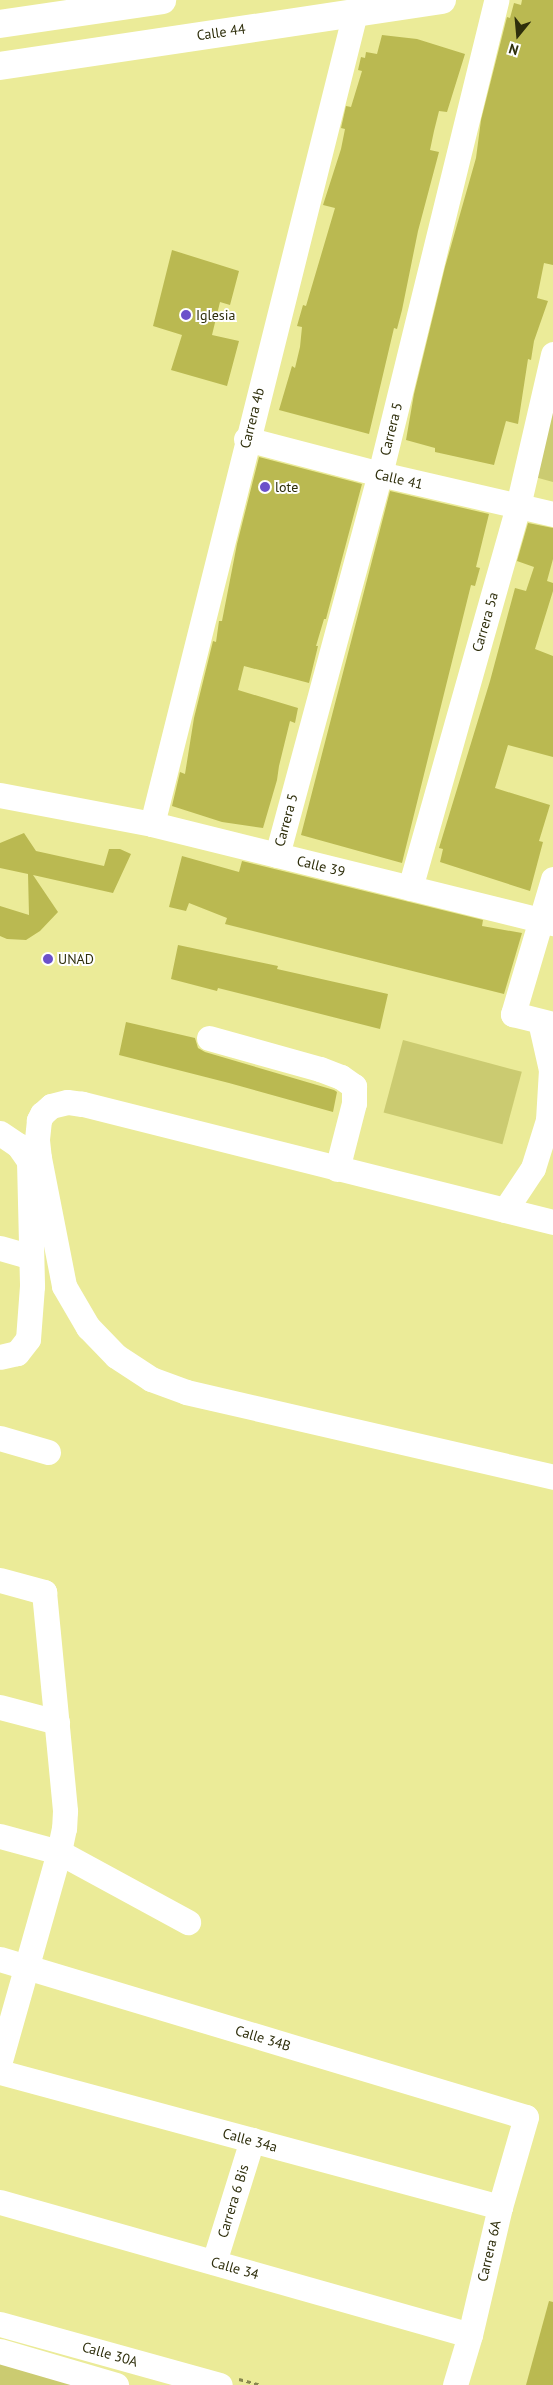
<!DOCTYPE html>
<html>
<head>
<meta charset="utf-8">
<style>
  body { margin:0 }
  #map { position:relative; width:553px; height:2385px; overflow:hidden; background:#ebeb98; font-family:"PT Sans",sans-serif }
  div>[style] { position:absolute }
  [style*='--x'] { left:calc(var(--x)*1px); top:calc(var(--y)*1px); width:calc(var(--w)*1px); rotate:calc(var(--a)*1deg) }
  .green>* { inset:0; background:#cbcb71; transform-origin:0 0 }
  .building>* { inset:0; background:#bab951 }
  .path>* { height:3px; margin-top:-1.5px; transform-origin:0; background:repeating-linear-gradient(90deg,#88884e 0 4px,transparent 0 8px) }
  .minor>* { height:25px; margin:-12.5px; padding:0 12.5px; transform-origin:12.5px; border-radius:12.5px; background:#fff }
  .major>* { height:28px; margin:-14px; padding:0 14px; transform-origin:14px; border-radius:14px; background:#fff }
  .dots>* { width:14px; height:14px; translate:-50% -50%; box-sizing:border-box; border:2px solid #fff; border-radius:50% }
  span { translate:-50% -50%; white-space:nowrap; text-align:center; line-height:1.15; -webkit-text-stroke:4px #fff; paint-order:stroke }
  .street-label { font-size:14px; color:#2e2e0b }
  .poi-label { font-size:14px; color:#2e2e0b }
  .left { translate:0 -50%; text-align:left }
  .north { position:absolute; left:493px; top:10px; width:50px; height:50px; -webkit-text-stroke:4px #fff; paint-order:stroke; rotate:197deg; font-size:14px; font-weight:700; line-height:20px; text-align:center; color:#2e2e0b }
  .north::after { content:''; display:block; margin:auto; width:18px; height:22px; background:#2e2e0b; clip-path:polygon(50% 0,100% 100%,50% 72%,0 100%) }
</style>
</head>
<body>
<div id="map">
  <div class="green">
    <i style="clip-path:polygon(553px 398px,553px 482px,531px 476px)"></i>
    <i style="left:403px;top:1040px;width:123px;height:75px;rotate:15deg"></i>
    <i style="clip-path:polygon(0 2363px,77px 2385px,0 2385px)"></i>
  </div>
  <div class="building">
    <i style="clip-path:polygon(522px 0,553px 0,553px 265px,544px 263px,537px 298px,548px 301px,534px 341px,531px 360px,528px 359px,518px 424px,506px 421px,494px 465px,435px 452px,435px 448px,406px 440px,414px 394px,445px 267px,476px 158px,481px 120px,507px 17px,510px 18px,514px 3px,521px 5px)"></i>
    <i style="clip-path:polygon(382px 35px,417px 39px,465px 54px,447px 112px,439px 111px,434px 131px,430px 150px,439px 152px,418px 231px,402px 310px,397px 329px,394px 328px,369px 434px,279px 410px,292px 366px,295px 368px,300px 347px,302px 327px,297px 326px,303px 305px,306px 306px,335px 208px,323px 205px,341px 149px,345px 129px,341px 128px,346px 106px,351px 107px,362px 71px,358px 70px,361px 57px,365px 58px,366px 52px,377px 54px)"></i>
    <i style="clip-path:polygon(172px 250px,239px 271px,230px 305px,220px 302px,212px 335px,239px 341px,227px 386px,171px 370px,182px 335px,153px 326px)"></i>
    <i style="clip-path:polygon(259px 457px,362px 484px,327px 615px,326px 619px,324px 619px,316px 646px,318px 646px,309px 683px,244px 666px,238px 690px,298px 708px,295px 723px,290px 721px,279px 766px,277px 780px,263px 828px,222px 822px,172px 806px,180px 772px,185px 774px,194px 718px,213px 641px,216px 642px,219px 621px,222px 621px,237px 544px)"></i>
    <i style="clip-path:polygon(390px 491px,489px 514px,476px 567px,480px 568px,475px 586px,471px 585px,402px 863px,301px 835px)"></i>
    <i style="clip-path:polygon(528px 523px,553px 528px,553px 559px,547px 581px,553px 583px,553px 591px,535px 649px,553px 656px,553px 757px,508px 745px,495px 788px,550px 805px,539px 841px,543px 842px,530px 891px,440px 862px,443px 849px,439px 848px,490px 681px,515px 588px,526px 591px,534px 567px,517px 561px)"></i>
    <i style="clip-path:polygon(24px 833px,36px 851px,104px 866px,109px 849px,120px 849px,131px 854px,113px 893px,33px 875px,58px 912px,40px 931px,26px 940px,7px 939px,0 936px,0 906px,29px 915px,28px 874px,0 868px,0 843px)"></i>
    <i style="clip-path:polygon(182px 856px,239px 872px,242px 861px,483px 920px,482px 926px,522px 933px,504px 994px,225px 924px,227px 918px,189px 903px,186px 911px,169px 907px)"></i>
    <i style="clip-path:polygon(178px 945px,278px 966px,277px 969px,388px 994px,380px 1029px,218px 988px,217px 991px,171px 979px)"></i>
    <i style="clip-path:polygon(126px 1022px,195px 1038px,198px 1048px,205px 1052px,334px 1090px,337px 1092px,333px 1112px,229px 1083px,119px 1055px)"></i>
    <i style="clip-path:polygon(549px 2301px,553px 2302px,553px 2385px,526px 2385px)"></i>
  </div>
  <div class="path">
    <i style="--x:239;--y:2379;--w:24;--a:15"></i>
  </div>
  <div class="minor">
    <i style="--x:246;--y:439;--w:138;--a:14.6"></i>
    <i style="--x:380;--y:474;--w:178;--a:13"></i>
    <i style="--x:0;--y:795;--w:155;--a:10.8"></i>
    <i style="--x:152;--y:824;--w:413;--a:13.9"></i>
    <i style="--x:152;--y:824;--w:836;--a:-75.95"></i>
    <i style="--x:277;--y:855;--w:395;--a:-74.9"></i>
    <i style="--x:380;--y:474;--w:488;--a:-76.2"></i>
    <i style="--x:553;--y:879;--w:141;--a:106.5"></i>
    <i style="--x:513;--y:1014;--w:41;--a:14"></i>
    <i style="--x:410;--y:888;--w:397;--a:-74.2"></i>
    <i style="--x:518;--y:506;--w:156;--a:-77"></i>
    <i style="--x:209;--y:1038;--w:115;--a:15.6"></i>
    <i style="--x:320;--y:1069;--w:22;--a:21"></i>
    <i style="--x:341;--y:1077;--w:16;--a:35"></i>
    <i style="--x:354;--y:1086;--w:17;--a:90"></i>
    <i style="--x:354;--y:1103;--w:68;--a:104.4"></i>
    <i style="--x:0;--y:1133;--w:22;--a:34"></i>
    <i style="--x:18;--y:1145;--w:19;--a:55"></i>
    <i style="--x:29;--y:1161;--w:125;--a:88.6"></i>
    <i style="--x:32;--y:1286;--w:53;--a:94.3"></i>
    <i style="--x:28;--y:1339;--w:18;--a:128"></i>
    <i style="--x:17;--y:1353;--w:17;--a:167"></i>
    <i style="--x:505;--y:1210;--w:50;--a:-56.3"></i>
    <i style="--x:533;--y:1168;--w:50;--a:-72.6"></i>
    <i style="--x:548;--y:1120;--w:50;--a:-86.6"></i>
    <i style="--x:551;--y:1070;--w:50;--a:-102.7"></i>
    <i style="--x:553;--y:1222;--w:486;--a:-165.9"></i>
    <i style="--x:82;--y:1104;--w:15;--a:-172"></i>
    <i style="--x:67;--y:1102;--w:16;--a:166"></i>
    <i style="--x:51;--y:1106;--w:12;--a:138"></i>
    <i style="--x:42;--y:1114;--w:7;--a:117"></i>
    <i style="--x:39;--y:1120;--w:20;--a:96"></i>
    <i style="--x:37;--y:1140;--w:18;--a:84"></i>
    <i style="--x:39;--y:1158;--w:130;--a:78.9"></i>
    <i style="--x:64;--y:1286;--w:48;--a:59.7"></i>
    <i style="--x:88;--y:1327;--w:40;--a:46"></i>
    <i style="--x:116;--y:1356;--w:42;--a:33.3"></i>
    <i style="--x:151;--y:1379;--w:37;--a:20"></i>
    <i style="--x:186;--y:1392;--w:377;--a:13"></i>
    <i style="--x:0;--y:1248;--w:32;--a:16"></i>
    <i style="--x:0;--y:1438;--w:50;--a:16.3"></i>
    <i style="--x:0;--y:1580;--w:46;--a:15.3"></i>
    <i style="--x:44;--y:1592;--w:220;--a:84.5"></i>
    <i style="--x:65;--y:1811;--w:17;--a:93"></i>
    <i style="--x:64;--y:1828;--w:25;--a:102"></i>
    <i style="--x:59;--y:1852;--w:216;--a:105.8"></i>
    <i style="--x:0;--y:1707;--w:59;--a:14.7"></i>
    <i style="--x:0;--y:1836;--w:61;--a:15.2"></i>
    <i style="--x:59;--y:1852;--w:147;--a:28.5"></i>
    <i style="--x:0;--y:1959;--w:549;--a:16.72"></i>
    <i style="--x:526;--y:2117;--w:94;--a:106.1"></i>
    <i style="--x:500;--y:2207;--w:131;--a:103.2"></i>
    <i style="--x:470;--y:2335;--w:52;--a:106.7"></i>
    <i style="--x:0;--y:2072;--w:518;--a:15.11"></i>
    <i style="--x:0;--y:2202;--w:488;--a:15.8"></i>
    <i style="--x:214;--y:2262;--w:128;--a:-72.7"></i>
    <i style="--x:0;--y:2324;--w:228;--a:15.5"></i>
    <i style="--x:0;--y:2351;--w:121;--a:16.3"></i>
  </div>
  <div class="major">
    <i style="--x:0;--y:24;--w:164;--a:-8.4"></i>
    <i style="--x:0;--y:66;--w:447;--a:-8.5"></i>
  </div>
  <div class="dots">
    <i style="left:186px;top:315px;background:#6b51ca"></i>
    <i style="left:265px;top:487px;background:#6b51ca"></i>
    <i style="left:48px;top:959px;background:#6b51ca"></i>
  </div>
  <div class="street-label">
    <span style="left:221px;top:32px;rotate:-8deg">Calle 44</span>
    <span style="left:252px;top:418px;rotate:-76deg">Carrera 4b</span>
    <span style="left:391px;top:429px;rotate:-76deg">Carrera 5</span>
    <span style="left:399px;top:479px;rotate:13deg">Calle 41</span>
    <span style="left:485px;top:622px;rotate:-74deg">Carrera 5a</span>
    <span style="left:286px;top:820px;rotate:-75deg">Carrera 5</span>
    <span style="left:321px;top:866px;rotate:14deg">Calle 39</span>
    <span style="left:263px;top:2038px;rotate:17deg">Calle 34B</span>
    <span style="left:250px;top:2140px;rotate:15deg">Calle 34a</span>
    <span style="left:233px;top:2201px;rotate:-73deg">Carrera 6 Bis</span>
    <span style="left:489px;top:2251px;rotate:-77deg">Carrera 6A</span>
    <span style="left:235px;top:2268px;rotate:16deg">Calle 34</span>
    <span style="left:110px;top:2354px;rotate:16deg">Calle 30A</span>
  </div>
  <div class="poi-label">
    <span class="left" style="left:196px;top:315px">Iglesia</span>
    <span class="left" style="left:275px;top:487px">lote</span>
    <span class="left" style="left:58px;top:959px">UNAD</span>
  </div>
  <div class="north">N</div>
</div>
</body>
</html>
